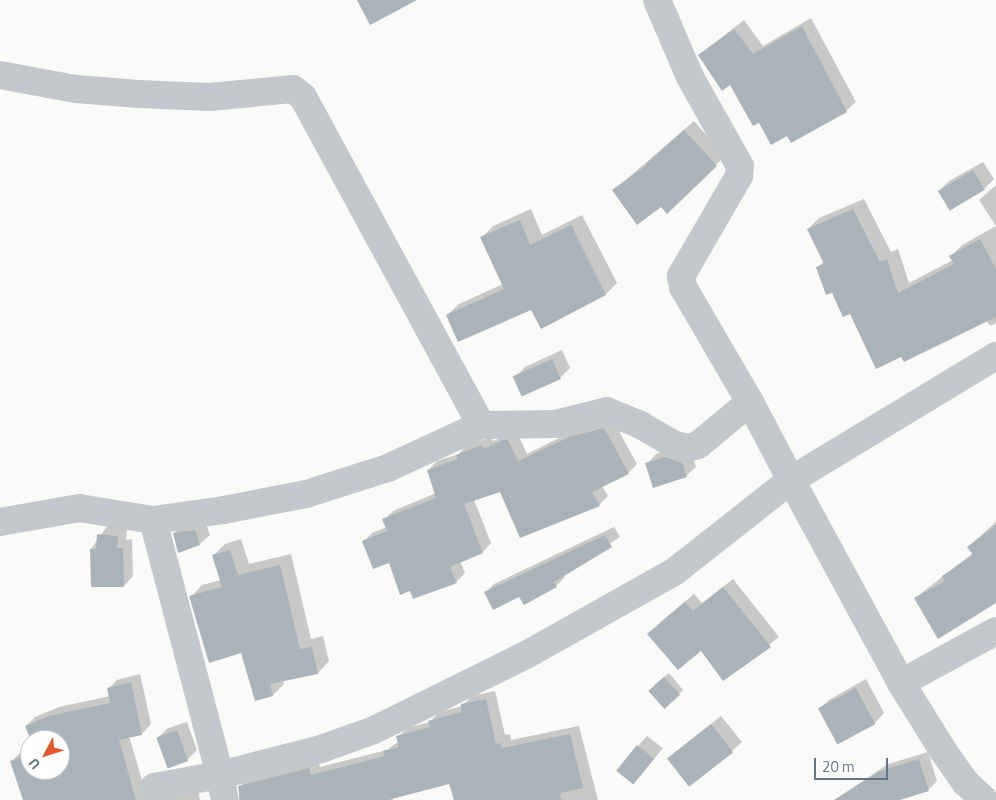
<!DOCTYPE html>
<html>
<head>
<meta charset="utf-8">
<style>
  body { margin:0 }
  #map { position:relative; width:996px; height:800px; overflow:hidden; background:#fafaf8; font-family:"Titillium Web",sans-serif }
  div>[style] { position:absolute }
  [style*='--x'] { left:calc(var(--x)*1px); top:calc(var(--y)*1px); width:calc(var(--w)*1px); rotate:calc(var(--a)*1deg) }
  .shadow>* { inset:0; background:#0003 }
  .building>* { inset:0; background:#aab3b9; transform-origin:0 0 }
  .street>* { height:28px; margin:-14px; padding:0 14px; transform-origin:14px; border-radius:14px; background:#c3c8cc }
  span { translate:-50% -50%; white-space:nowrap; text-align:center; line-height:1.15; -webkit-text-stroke:5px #fff; paint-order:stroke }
  .north { position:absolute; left:20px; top:730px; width:50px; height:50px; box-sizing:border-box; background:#fff; border:1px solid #c1c8cd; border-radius:50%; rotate:230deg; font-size:14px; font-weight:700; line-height:20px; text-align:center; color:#657683 }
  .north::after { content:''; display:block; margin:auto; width:18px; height:22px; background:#e4572e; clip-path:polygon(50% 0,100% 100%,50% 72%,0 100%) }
  .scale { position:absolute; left:814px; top:758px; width:74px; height:22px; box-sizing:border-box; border:2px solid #657683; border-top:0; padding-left:6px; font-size:15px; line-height:18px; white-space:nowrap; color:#657683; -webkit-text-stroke:4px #fff; paint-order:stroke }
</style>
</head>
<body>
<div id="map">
  <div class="shadow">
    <i style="clip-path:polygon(811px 18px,856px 102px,846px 111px,788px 135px,760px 121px,730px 83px,699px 55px,744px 20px,763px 46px)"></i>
    <i style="clip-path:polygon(694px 121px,725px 156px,667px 212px,662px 205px,614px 190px)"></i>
    <i style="clip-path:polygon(983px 162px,994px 179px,984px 189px,939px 191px,949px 181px)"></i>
    <i style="clip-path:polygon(996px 185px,996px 323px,990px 326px,987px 321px,902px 356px,851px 312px,817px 268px,824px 261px,808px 229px,819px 218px,864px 199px,891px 252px,898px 249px,909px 283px,953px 260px,951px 256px,962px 245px,996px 226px,979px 200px)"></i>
    <i style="clip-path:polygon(531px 209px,542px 235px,582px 215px,617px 283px,606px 294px,541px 327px,532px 309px,447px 315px,459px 304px,503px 284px,482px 237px,493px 226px)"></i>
    <i style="clip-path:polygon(562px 350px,570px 368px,561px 377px,523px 394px,515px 377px,525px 367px)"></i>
    <i style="clip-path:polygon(613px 420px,637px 464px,628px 473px,602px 486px,608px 496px,599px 505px,501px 490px,474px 500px,491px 543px,483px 552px,460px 561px,465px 573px,456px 582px,411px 590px,390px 561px,363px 542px,372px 533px,387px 527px,384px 520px,393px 511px,436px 493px,428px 470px,437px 461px,459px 454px,466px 446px,491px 437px,493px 441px,517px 432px,527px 454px,579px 428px)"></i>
    <i style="clip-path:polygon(675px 448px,691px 453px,696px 467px,686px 476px,647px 464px,656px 454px)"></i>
    <i style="clip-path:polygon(205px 521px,210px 535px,200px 544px,174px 533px,184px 524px)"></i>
    <i style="clip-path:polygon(996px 522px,996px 601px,915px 598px,973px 553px,968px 547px)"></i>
    <i style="clip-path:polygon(108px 525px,127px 528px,126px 540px,132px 539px,133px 576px,124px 586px,91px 549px)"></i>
    <i style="clip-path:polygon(614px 527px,620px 537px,564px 574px,565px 577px,556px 586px,520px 595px,485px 593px,494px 584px)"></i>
    <i style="clip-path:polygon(241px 539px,249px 564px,291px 554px,311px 639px,323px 636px,329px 661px,318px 673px,283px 680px,284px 684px,273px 695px,256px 700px,242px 651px,191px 597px,202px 585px,221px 580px,214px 555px,225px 544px)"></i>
    <i style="clip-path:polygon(733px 579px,779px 637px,724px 680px,701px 649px,657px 625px,694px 594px,702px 603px)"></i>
    <i style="clip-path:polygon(669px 673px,683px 690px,679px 694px,654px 685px)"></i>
    <i style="clip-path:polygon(140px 674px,151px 724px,142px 734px,129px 736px,145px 790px,198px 788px,200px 800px,24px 800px,11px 762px,20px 753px,30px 749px,30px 770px,60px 770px,60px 740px,32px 740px,26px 726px,35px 717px,59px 707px,110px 696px,108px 689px,117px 680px)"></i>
    <i style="clip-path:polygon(866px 679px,884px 713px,875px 723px,838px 743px,819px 709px,829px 700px)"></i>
    <i style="clip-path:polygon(495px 691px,505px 735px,510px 734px,511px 740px,579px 726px,598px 800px,455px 800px,450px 782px,392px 798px,393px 800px,239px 800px,239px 787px,249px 778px,318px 760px,320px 767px,387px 750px,399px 741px,398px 737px,407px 728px,430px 722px,439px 712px,462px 706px,472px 696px)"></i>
    <i style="clip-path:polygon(721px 716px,742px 742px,732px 751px,669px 758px)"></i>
    <i style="clip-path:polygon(187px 722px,197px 750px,187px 760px,158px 738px,168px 728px)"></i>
    <i style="clip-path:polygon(647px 736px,663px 748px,633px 784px,638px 746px)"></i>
    <i style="clip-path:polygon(928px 752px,937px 781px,928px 790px,897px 800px,835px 800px,888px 764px)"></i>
  </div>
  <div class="building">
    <i style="clip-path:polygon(357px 0,417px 0,370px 25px)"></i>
    <i style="clip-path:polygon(802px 26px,847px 112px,791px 143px,787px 136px,771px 145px,759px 123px,753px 126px,730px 85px,722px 91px,698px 55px,734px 29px,753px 54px)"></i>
    <i style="clip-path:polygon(684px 130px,717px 166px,667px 214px,661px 207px,637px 225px,612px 190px,640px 170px)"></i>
    <i style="left:973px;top:170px;width:23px;height:41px;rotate:59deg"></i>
    <i style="clip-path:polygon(853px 209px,880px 262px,887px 259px,898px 293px,954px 264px,949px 256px,980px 239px,996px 269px,996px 317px,904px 362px,901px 357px,876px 369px,850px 314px,843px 317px,832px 293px,826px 295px,816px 267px,824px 264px,807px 229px)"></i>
    <i style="clip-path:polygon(520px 220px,530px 245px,571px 225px,606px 295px,541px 329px,531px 310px,458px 342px,446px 315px,504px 289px,480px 237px)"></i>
    <i style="left:552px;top:359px;width:22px;height:43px;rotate:66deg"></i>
    <i style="clip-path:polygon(604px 428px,629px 474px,592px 492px,600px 506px,520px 538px,500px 492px,464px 504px,483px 553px,450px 567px,457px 583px,413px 599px,410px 591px,400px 595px,389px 563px,373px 569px,362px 541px,387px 531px,382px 519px,436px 498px,427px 470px,458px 459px,456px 455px,482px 445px,484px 449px,503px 440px,508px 440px,518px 461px,569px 437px)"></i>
    <i style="clip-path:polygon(665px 457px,682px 463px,687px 477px,653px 488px,645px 463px)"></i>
    <i style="clip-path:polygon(996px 525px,996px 603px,938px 639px,914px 598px,945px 581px,942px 576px,973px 555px,967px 547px)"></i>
    <i style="clip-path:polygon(195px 530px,200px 545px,178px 553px,173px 533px)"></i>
    <i style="clip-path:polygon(97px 534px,118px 536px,117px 548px,123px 548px,124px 587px,91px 587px,90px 549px,96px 549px)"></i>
    <i style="clip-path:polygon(605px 535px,612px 547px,554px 582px,557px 587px,524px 605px,519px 597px,493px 610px,484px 592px)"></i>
    <i style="clip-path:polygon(230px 550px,238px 575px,280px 565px,300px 649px,312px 647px,318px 674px,270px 684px,273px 696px,255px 701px,241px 653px,209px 663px,189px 596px,222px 587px,212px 555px)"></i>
    <i style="clip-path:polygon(723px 587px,771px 647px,723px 681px,701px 651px,678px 670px,647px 634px,685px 602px,693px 611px)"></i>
    <i style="left:664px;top:677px;width:24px;height:21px;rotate:48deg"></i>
    <i style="clip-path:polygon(131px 682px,142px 735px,119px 740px,136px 800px,23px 800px,10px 761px,30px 754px,30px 770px,60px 770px,60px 740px,31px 740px,25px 726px,49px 716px,110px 703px,107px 688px)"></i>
    <i style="left:856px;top:688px;width:41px;height:43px;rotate:62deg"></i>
    <i style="clip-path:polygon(486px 699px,496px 744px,501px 743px,502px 748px,570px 734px,583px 788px,560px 793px,561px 800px,454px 800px,449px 784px,388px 800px,240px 800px,238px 786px,309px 768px,311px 775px,385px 756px,383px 751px,399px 747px,396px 736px,430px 727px,428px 721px,461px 712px,461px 704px)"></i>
    <i style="left:711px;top:724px;width:36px;height:56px;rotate:52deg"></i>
    <i style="left:177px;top:730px;width:33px;height:22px;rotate:70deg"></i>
    <i style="left:637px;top:745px;width:22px;height:33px;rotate:39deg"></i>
    <i style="clip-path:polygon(919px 759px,929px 791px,900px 800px,834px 800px,878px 772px)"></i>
  </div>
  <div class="street">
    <i style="--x:657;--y:0;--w:84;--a:66.8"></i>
    <i style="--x:690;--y:77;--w:102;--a:60.7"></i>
    <i style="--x:740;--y:166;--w:10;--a:96"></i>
    <i style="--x:739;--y:176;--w:116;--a:120.1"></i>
    <i style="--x:681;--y:276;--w:11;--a:80"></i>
    <i style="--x:683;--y:287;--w:133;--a:59.8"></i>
    <i style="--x:750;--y:402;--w:67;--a:140.4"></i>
    <i style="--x:698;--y:445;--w:10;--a:163"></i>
    <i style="--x:688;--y:448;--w:13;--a:-167"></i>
    <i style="--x:675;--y:445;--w:39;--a:-150"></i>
    <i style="--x:641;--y:425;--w:37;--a:-158"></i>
    <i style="--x:607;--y:411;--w:54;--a:166"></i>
    <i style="--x:555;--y:424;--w:74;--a:179.2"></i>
    <i style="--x:481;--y:425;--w:102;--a:155.2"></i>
    <i style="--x:388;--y:468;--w:86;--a:162.4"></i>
    <i style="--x:306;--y:494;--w:84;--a:169"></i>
    <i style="--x:224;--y:510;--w:72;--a:172"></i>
    <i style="--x:153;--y:520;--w:264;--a:75.3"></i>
    <i style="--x:220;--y:775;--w:104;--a:-14.4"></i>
    <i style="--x:321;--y:749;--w:56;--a:-19.7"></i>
    <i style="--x:374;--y:730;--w:169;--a:-26.3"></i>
    <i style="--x:526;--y:655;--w:170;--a:-29.3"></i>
    <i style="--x:674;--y:572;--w:149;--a:-38.2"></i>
    <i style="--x:791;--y:480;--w:231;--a:61.5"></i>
    <i style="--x:901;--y:683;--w:81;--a:58.1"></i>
    <i style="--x:944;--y:752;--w:38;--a:55"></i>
    <i style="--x:966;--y:783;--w:25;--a:43"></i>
    <i style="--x:0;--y:75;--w:77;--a:10.4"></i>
    <i style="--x:76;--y:89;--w:63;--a:4.5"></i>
    <i style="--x:139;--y:94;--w:71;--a:2.4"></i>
    <i style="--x:210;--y:97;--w:83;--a:-5.5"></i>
    <i style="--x:293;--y:89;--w:13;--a:39"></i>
    <i style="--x:303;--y:97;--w:373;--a:61.5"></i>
    <i style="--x:750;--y:402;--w:88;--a:62.3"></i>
    <i style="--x:791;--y:480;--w:240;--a:-31.2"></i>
    <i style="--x:0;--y:522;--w:80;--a:-10"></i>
    <i style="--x:79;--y:508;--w:75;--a:9.2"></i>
    <i style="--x:901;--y:683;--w:108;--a:-28.7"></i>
    <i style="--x:154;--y:787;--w:67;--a:-10.3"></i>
    <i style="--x:220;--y:775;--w:25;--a:79"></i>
  </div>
  <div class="north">U</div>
  <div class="scale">20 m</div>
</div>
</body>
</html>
